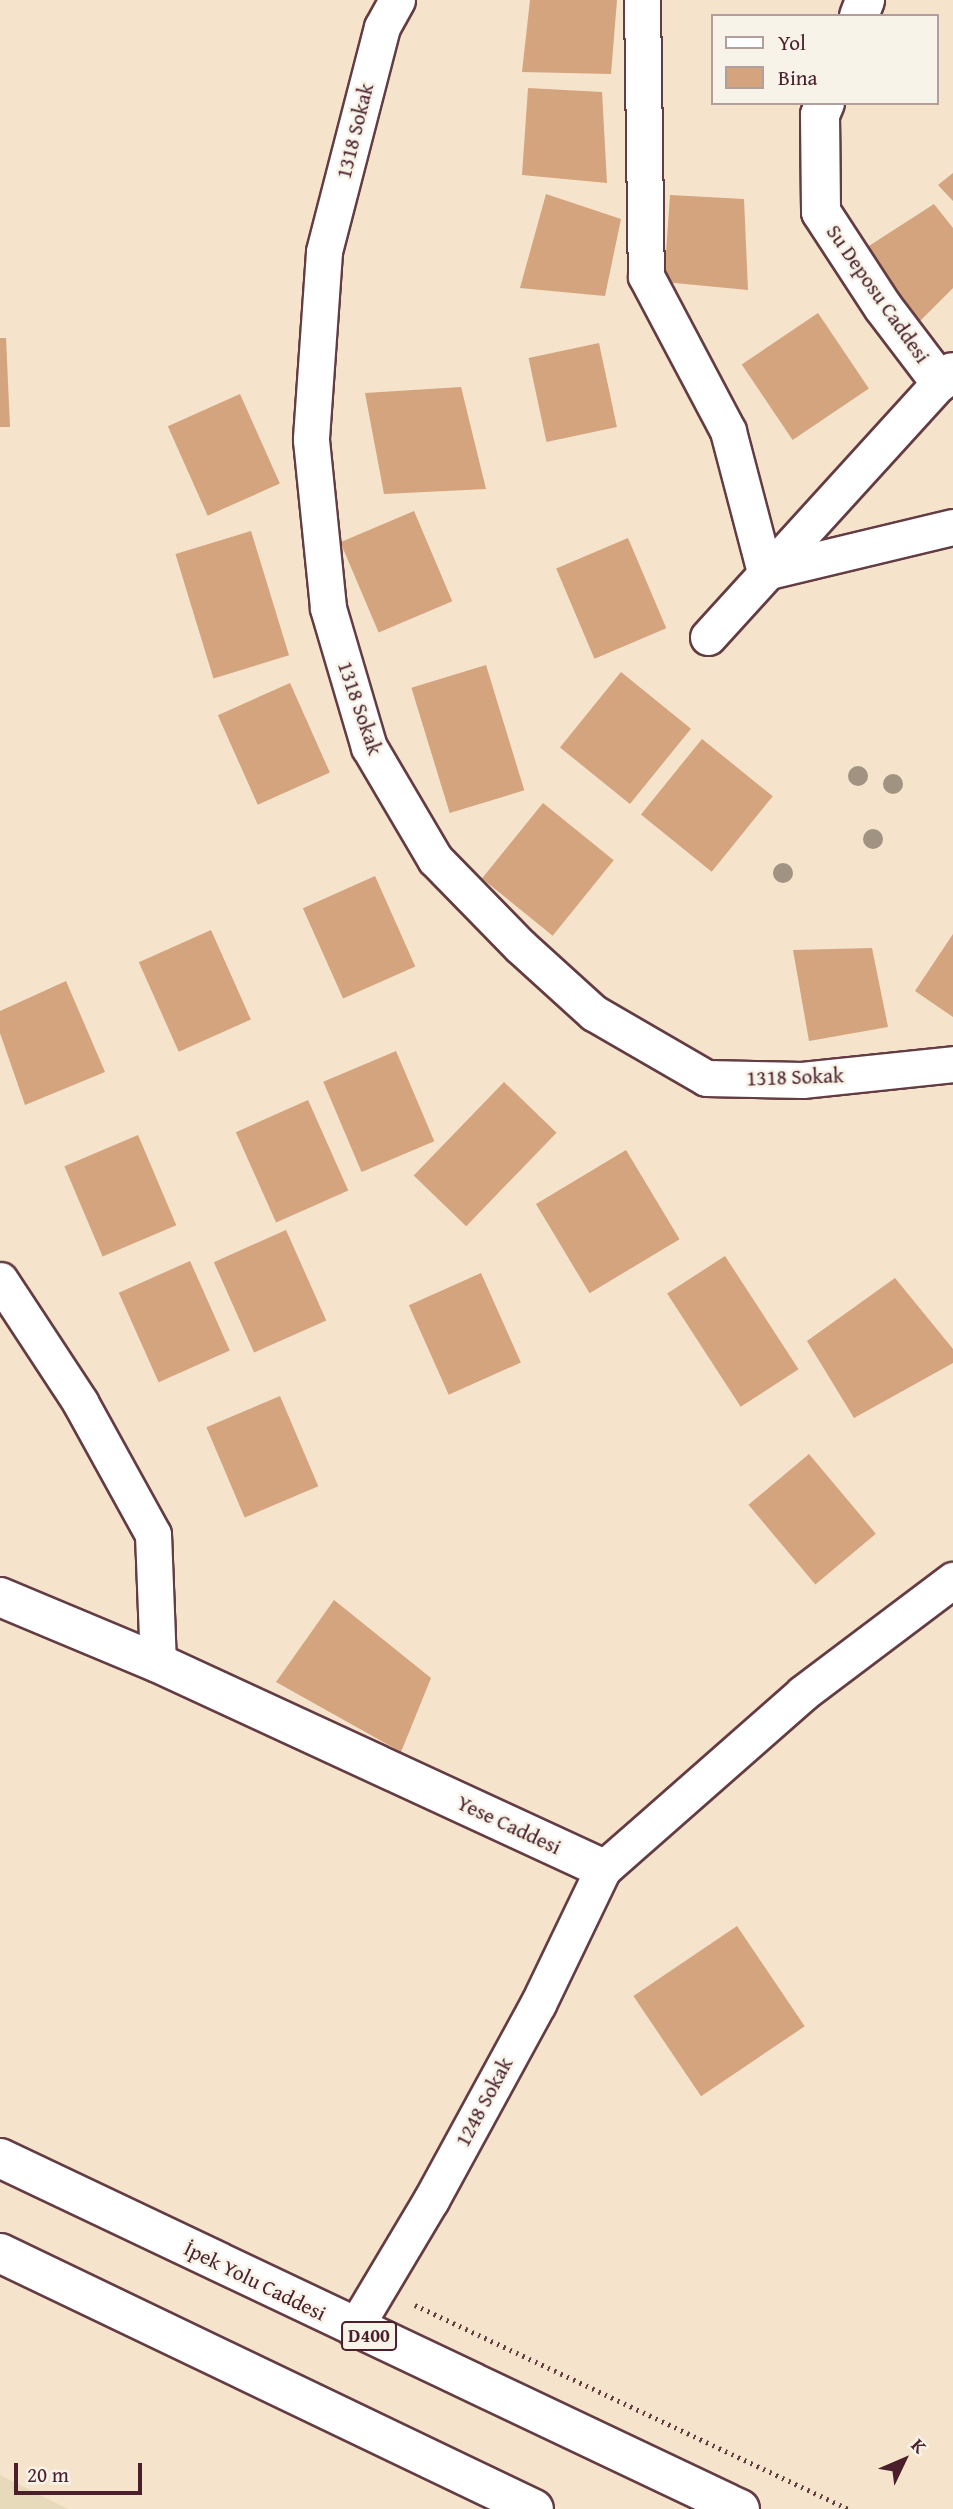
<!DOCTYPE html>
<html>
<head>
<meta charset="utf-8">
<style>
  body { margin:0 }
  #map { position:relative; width:953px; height:2509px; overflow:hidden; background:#f5e3cc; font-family:"Gentium Book Plus",serif }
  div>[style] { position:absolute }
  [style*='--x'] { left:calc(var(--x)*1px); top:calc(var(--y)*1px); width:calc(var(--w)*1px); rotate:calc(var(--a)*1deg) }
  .built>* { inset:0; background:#e7daba }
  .building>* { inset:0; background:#d4a47e; transform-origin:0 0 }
  .path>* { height:4.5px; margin-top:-2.25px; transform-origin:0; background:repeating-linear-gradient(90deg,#643c43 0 2px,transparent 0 7px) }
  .roads { filter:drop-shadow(2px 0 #643c43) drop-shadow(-2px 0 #643c43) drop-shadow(0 2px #643c43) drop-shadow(0 -2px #643c43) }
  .minor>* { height:35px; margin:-17.5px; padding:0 17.5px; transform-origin:17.5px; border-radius:17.5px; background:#fff }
  .tertiary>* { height:38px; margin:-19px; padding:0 19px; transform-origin:19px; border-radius:19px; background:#fff }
  .trunk>* { height:38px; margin:-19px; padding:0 19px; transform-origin:19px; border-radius:19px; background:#fff }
  .trees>* { width:20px; height:20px; margin:-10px; border-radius:50%; background:#a09382 }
  span { translate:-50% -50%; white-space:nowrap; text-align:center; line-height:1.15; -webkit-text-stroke:5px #f7f3e8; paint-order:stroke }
  .shield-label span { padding:2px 5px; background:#f7f3e8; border:2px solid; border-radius:5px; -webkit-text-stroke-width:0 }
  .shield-label { font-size:19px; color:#4a1f2b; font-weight:700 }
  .street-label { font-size:21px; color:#4a1f2b }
  .legend { position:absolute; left:711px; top:14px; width:228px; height:91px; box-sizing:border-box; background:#f7f3e8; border:2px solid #b29e9c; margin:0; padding:9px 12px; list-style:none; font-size:21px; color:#4a1f2b }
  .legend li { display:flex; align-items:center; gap:14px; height:35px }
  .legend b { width:35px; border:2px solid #b29e9c }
  .north { position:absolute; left:869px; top:2425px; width:70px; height:70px; -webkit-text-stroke:5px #f7f3e8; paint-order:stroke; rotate:46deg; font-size:19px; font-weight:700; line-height:28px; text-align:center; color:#4a1f2b }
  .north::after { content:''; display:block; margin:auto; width:24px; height:32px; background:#4a1f2b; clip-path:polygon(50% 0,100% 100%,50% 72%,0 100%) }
  .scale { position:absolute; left:14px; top:2463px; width:128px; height:32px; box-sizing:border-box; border:4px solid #4a1f2b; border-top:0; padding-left:9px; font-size:21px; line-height:24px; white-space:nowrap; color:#4a1f2b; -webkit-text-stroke:5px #f7f3e8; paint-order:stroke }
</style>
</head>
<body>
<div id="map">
  <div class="built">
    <i style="clip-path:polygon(0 2475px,68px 2509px,0 2509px)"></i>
  </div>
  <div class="building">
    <i style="clip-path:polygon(530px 0,617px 0,611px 74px,522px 72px)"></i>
    <i style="clip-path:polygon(528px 88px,602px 92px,607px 183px,522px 175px)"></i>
    <i style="clip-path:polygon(953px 173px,953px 201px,938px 185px)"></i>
    <i style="clip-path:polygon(546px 194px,621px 219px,605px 296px,520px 288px)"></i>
    <i style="clip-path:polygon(670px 195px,744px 199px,748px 290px,664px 282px)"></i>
    <i style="clip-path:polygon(934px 204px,953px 228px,953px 288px,920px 321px,858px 253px)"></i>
    <i style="left:818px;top:313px;width:91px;height:92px;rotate:56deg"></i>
    <i style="clip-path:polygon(0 338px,6px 338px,10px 427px,0 427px)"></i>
    <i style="left:599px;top:343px;width:86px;height:72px;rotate:78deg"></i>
    <i style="clip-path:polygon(461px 387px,486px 489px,384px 494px,365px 393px)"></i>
    <i style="left:240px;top:394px;width:98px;height:79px;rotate:66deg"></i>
    <i style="left:414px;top:511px;width:98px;height:80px;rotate:67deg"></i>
    <i style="left:251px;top:531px;width:130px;height:79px;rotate:73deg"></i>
    <i style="left:628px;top:538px;width:98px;height:78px;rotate:67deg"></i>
    <i style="left:486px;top:665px;width:131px;height:78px;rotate:73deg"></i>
    <i style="left:621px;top:672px;width:90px;height:97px;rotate:39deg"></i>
    <i style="left:290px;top:683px;width:98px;height:79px;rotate:66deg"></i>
    <i style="left:702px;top:739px;width:91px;height:97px;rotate:39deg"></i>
    <i style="left:543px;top:803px;width:91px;height:97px;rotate:39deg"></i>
    <i style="left:375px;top:876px;width:99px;height:79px;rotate:66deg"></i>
    <i style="left:211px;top:930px;width:98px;height:79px;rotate:66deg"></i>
    <i style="clip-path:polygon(953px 934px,953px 1017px,915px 991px)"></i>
    <i style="clip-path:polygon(872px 948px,888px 1027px,809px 1041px,793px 950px)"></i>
    <i style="clip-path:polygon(66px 981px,105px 1072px,25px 1105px,0 1033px,0 1011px)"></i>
    <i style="left:396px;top:1051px;width:98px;height:79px;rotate:67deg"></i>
    <i style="left:504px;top:1082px;width:73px;height:130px;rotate:44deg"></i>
    <i style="left:308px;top:1100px;width:99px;height:79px;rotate:66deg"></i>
    <i style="left:138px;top:1135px;width:98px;height:80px;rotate:67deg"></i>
    <i style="left:626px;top:1150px;width:104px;height:105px;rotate:59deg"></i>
    <i style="left:286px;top:1230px;width:99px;height:79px;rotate:66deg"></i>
    <i style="left:725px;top:1256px;width:135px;height:69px;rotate:57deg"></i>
    <i style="left:190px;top:1261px;width:98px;height:78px;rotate:66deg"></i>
    <i style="left:481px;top:1273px;width:98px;height:79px;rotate:66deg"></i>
    <i style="clip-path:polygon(895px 1278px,953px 1349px,953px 1363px,854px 1418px,807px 1341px)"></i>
    <i style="left:280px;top:1396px;width:98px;height:80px;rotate:67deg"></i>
    <i style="left:809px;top:1454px;width:104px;height:79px;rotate:50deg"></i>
    <i style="clip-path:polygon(334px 1600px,431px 1678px,401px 1752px,276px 1682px)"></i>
    <i style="left:737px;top:1926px;width:121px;height:125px;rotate:56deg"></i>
  </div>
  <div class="path">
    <i style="--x:415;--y:2305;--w:479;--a:25.2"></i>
  </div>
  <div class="roads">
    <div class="minor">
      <i style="--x:397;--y:0;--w:31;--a:119"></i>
      <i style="--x:382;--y:27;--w:232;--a:104.5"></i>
      <i style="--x:324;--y:252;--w:188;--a:94"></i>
      <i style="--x:311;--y:440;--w:169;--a:84.2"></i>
      <i style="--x:328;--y:608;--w:145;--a:73.6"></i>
      <i style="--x:369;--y:747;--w:130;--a:59.5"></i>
      <i style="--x:435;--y:859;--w:122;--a:45.7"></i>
      <i style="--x:520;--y:946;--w:100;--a:42.2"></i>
      <i style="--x:594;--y:1013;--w:129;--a:30.1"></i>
      <i style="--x:706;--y:1078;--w:96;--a:1.2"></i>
      <i style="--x:802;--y:1080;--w:152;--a:-6"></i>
      <i style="--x:642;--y:0;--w:276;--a:89.2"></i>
      <i style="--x:646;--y:276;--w:175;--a:62.1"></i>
      <i style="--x:728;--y:431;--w:146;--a:75.3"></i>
      <i style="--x:765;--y:572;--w:193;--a:-13.5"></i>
      <i style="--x:708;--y:637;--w:345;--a:-47.7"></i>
      <i style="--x:0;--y:1280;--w:146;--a:56.7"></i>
      <i style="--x:80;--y:1402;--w:151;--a:61.1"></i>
      <i style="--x:153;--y:1534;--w:129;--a:87.8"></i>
      <i style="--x:354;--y:2329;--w:150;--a:-59.2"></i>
      <i style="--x:431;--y:2200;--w:223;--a:-61.4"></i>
      <i style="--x:538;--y:2004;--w:150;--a:-64.3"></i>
      <i style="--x:603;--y:1869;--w:266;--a:-41.3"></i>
      <i style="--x:803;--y:1693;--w:188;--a:-37"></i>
    </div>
    <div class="tertiary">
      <i style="--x:859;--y:16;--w:17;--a:-69"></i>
      <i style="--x:825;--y:103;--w:13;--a:113"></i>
      <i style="--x:820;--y:115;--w:97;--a:89.4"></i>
      <i style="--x:821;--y:212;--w:113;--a:56.9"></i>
      <i style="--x:883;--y:307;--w:94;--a:52.8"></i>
      <i style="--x:940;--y:382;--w:16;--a:-38"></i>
      <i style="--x:0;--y:1597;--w:171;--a:22.7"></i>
      <i style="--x:158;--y:1663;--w:490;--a:24.8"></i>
    </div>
    <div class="trunk">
      <i style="--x:0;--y:2158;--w:819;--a:25.38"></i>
      <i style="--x:0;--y:2253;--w:592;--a:25.61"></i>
    </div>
  </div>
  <div class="trees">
    <i style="left:858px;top:776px"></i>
    <i style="left:893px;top:784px"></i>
    <i style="left:873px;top:839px"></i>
    <i style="left:783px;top:873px"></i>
  </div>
  <div class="shield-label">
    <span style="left:369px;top:2336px">D400</span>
  </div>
  <div class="street-label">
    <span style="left:355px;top:131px;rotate:-76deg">1318 Sokak</span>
    <span style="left:878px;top:294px;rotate:55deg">Su Deposu Caddesi</span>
    <span style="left:360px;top:708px;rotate:71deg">1318 Sokak</span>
    <span style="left:795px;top:1077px;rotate:-2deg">1318 Sokak</span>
    <span style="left:509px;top:1825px;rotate:25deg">Yese Caddesi</span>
    <span style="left:484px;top:2102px;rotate:-62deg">1248 Sokak</span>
    <span style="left:255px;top:2281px;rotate:26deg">İpek Yolu Caddesi</span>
  </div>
  <ul class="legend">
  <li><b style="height:9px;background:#fff"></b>Yol</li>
  <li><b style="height:19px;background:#d4a47e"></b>Bina</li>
  </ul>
  <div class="north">K</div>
  <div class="scale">20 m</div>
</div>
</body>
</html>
